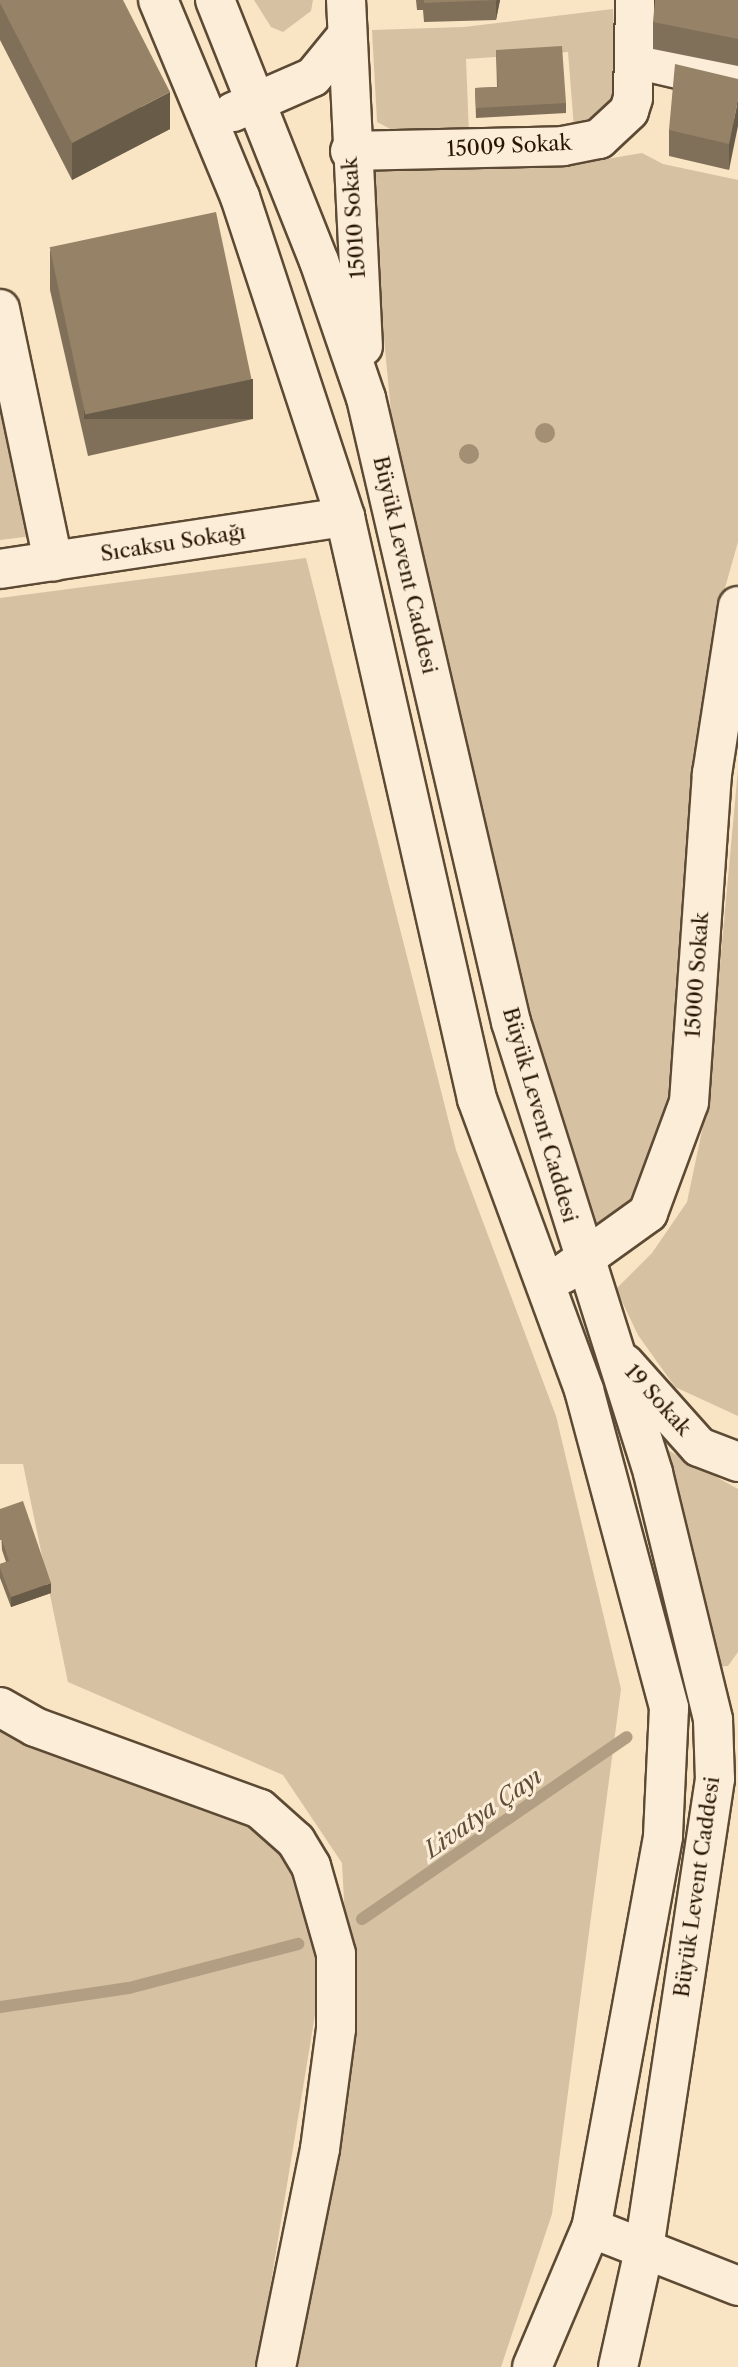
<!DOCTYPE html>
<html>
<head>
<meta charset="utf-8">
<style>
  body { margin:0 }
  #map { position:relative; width:738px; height:2367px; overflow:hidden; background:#f9e4c3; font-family:"Libre Caslon Text",serif }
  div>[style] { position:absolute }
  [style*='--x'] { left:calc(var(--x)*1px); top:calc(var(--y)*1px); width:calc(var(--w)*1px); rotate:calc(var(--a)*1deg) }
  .green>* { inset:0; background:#d6c1a3 }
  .stream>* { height:12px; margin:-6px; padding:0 6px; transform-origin:6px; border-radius:6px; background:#b29e82 }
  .roads { filter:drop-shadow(2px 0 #5d4a34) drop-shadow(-2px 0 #5d4a34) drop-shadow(0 2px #5d4a34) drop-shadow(0 -2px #5d4a34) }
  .minor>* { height:38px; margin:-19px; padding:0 19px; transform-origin:19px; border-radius:19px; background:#fbedd8 }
  .trees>* { width:20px; height:20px; margin:-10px; border-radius:50%; background:#a38f74 }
  .wall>* { inset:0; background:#807059 }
  .shaded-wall>* { inset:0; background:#685b48; transform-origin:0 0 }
  .building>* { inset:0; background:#958267; transform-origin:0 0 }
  span { translate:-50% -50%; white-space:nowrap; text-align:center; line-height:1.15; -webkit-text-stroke:6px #fbedd8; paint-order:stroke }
  .street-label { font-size:21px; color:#291704 }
  .water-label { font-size:23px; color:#604d36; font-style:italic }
</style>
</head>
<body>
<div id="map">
  <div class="green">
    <i style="clip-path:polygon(254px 0,313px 0,311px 11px,283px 32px,271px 27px)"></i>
    <i style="clip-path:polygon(613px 9px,618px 102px,612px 113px,574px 128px,568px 52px,466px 59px,469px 135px,398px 133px,377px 122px,372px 30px,464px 27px)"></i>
    <i style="clip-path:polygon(642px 153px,663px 164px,738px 180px,738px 542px,721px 602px,676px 1073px,655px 1164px,630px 1213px,594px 1233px,572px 1188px,392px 422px,367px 163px,560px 167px)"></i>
    <i style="clip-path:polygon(0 387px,32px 536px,0 540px)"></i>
    <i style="clip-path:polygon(306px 558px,456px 1150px,556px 1416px,621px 1689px,552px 2214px,501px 2367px,292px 2367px,351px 2029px,342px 1863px,283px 1775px,68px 1682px,23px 1464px,0 1464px,0 598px)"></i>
    <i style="clip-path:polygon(738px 769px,738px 1416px,675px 1387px,638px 1335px,616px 1289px,652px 1253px,687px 1202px,707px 1107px)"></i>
    <i style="clip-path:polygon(664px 1448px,738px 1489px,738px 1652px,728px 1666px,710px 1667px)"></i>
    <i style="clip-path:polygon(0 1726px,255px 1820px,293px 1864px,324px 1960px,257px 2367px,0 2367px)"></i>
  </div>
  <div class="stream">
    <i style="--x:362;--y:1919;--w:321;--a:-34.5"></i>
    <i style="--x:0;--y:2007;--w:130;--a:-8.4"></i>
    <i style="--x:129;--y:1988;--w:175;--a:-14.6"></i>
  </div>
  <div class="roads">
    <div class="minor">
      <i style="--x:158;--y:0;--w:213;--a:67.4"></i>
      <i style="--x:240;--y:197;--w:337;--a:71.8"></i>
      <i style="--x:345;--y:517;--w:597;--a:77.22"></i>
      <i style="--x:477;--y:1099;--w:310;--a:69.8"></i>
      <i style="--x:584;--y:1390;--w:329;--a:75"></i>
      <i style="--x:669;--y:1708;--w:129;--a:92.7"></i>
      <i style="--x:663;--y:1837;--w:398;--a:100.4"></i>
      <i style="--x:591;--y:2228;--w:151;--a:113"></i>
      <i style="--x:215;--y:0;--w:281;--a:68.3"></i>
      <i style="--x:319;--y:261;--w:145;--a:71.1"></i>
      <i style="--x:366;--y:398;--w:641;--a:76.92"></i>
      <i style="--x:511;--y:1022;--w:473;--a:72.5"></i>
      <i style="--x:653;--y:1473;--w:254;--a:76.3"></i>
      <i style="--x:713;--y:1720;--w:59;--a:88.1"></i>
      <i style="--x:715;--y:1779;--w:476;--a:98.6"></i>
      <i style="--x:644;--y:2250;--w:120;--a:102.5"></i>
      <i style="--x:346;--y:0;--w:347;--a:87.2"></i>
      <i style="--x:635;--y:59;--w:106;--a:13.1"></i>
      <i style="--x:233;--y:112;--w:87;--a:-23.6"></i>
      <i style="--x:313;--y:77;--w:50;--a:-50.6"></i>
      <i style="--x:350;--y:151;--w:213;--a:-1.3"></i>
      <i style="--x:563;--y:146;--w:37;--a:-11"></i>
      <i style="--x:599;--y:139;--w:41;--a:-43"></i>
      <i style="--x:629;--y:111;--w:14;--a:-73"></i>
      <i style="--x:633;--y:98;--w:98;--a:-88.8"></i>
      <i style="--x:0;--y:309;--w:258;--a:78.1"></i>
      <i style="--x:0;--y:569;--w:349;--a:-8.6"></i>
      <i style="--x:563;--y:1274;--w:105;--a:-35.7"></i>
      <i style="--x:648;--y:1213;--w:118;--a:-69.7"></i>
      <i style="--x:689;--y:1102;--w:329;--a:-86"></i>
      <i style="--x:712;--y:774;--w:170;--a:-81.2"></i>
      <i style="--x:624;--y:1363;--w:113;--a:48.2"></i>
      <i style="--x:699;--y:1447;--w:42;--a:21"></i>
      <i style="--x:0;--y:1707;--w:40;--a:29.7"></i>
      <i style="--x:35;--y:1727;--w:239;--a:20"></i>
      <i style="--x:260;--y:1809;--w:48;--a:41.6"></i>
      <i style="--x:296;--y:1841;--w:29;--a:59"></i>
      <i style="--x:311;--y:1866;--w:91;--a:74.1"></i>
      <i style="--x:336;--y:1954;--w:75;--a:90"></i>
      <i style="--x:336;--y:2029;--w:121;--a:97.6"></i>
      <i style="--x:320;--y:2149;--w:222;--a:101.4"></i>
      <i style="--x:591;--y:2228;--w:158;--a:21.5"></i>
    </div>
  </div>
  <div class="trees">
    <i style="left:545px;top:433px"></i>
    <i style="left:469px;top:454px"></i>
  </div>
  <div class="wall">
    <i style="clip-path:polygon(0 0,170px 129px,72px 180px,0 40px)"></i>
    <i style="clip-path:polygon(416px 0,500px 0,496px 20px,424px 22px,423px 10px,417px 10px)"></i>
    <i style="clip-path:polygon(738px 0,738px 66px,653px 49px,653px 22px)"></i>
    <i style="clip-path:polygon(496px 50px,566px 103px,566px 113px,476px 118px,475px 88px,497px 87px)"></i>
    <i style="clip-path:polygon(738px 79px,729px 170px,669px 156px,669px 130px)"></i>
    <i style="clip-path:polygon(50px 250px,253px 419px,88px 456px,50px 290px)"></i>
    <i style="clip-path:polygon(0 1509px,51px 1593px,11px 1607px,0 1578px,0 1564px,6px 1562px,2px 1550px)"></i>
  </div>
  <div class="shaded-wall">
    <i style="clip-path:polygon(497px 0,500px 0,496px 20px,496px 1px)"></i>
    <i style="clip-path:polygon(170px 92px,170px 129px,72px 180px,72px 143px)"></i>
    <i style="clip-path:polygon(738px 100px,738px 126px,729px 170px,729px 144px)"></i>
    <i style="left:253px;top:379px;width:40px;height:169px;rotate:90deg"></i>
    <i style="clip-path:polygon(51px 1583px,51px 1593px,11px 1607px,11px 1597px)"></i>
  </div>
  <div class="building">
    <i style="clip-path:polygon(0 0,123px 0,170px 92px,72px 143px,0 3px)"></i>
    <i style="clip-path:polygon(424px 0,497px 0,424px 3px)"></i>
    <i style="clip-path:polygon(655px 0,738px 0,738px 39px,653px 22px)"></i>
    <i style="clip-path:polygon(562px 46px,566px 103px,476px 108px,475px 88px,498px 87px,496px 50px)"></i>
    <i style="clip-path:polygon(675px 64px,738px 79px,738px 100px,729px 144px,669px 130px)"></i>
    <i style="left:216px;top:212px;width:171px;height:170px;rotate:78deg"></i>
    <i style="clip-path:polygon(23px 1501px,51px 1583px,11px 1597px,0 1568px,0 1564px,9px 1561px,2px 1540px,0 1540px,0 1509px)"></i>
  </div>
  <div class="street-label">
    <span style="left:509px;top:146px;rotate:-3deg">15009 Sokak</span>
    <span style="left:354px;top:218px;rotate:-94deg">15010 Sokak</span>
    <span style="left:173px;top:543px;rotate:-9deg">Sıcaksu Sokağı</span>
    <span style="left:405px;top:565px;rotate:77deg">Büyük Levent Caddesi</span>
    <span style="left:697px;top:975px;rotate:-86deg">15000 Sokak</span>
    <span style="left:540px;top:1115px;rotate:74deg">Büyük Levent Caddesi</span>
    <span style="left:658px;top:1400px;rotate:48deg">19 Sokak</span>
    <span style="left:697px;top:1887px;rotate:-82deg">Büyük Levent Caddesi</span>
  </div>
  <div class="water-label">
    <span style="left:483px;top:1813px;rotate:-35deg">Livatya Çayı</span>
  </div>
</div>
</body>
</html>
